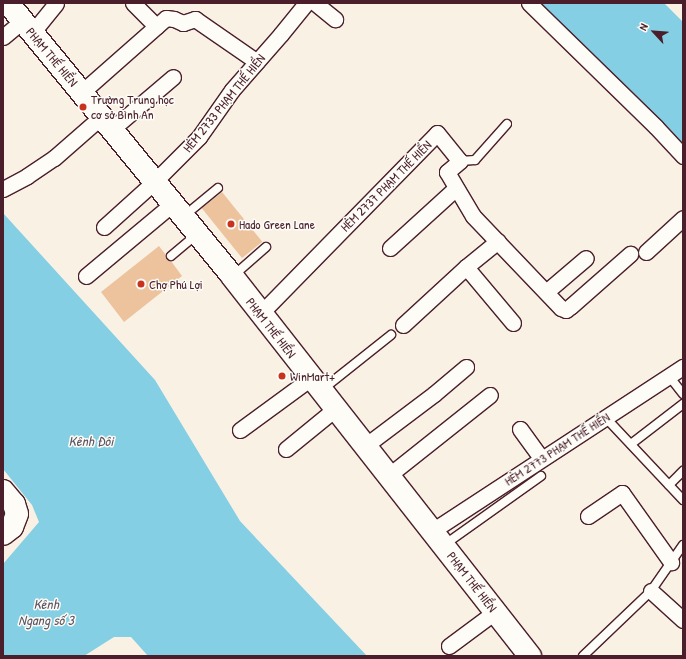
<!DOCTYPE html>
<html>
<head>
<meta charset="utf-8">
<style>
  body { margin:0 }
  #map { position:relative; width:686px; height:659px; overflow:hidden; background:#faf1e5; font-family:"Patrick Hand",sans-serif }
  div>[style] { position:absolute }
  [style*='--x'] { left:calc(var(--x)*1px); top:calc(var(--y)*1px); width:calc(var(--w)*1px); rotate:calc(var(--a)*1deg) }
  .water>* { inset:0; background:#84cfe4 }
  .building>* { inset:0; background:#ecc39c; transform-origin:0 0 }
  .roads { filter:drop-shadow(1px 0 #4a1f2b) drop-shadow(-1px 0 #4a1f2b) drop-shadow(0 1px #4a1f2b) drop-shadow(0 -1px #4a1f2b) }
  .lane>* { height:8px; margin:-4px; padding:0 4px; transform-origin:4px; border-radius:4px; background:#fdfcf7 }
  .street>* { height:15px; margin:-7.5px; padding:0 7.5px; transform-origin:7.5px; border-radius:7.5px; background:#fdfcf7 }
  .secondary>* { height:22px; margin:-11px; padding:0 11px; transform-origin:11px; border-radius:11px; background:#fdfcf7 }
  .dots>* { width:11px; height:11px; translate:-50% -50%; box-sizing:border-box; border:2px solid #fdfcf7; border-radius:50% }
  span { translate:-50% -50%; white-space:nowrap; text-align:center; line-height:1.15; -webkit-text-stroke:3px #fdfcf7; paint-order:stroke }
  .street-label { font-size:13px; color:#4a1f2b }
  .poi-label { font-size:13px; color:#4a1f2b }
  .left { translate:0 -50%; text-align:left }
  .water-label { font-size:14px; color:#5b5462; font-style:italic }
  .frame { position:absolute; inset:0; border:4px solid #4a1f2b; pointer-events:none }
  .north { position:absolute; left:634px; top:12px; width:40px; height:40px; -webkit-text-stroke:3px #fdfcf7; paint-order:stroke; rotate:296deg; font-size:11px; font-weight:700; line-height:16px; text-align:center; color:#4a1f2b }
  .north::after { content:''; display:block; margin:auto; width:14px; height:18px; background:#4a1f2b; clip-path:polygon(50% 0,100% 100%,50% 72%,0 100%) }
</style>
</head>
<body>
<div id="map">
  <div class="water">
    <i style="clip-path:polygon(539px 3px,664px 3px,683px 22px,683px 150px)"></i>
    <i style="clip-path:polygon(3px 213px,155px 380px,240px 521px,367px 656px,148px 656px,131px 637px,114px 637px,84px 656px,3px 656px,3px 564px,39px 522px,32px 505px,3px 469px)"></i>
  </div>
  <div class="building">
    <i style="left:222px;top:192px;width:64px;height:26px;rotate:51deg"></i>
    <i style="clip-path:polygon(159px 246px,166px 255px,167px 259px,171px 261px,182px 276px,124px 322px,101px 292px)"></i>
  </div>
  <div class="roads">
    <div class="lane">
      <i style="--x:460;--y:161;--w:15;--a:-4"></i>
      <i style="--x:475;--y:160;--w:48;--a:-48.4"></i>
      <i style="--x:184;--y:216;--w:44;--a:-39.5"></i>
      <i style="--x:171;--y:256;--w:33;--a:-40"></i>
      <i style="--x:233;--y:276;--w:44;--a:-41.3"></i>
      <i style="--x:669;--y:376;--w:23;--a:52"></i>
      <i style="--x:323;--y:389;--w:87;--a:-38.5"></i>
      <i style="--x:605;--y:417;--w:114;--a:46.8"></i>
      <i style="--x:631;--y:444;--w:66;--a:-37.6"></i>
      <i style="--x:669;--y:485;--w:20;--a:-45"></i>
      <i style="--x:444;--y:545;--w:119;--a:-35.4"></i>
      <i style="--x:583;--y:656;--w:94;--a:-43.7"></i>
      <i style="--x:651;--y:591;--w:56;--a:-55.2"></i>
    </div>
    <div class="street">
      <i style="--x:133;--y:3;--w:33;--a:45"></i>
      <i style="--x:315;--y:3;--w:26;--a:39"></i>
      <i style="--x:529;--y:3;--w:177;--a:44.3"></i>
      <i style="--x:656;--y:127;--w:40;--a:47"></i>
      <i style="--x:32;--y:33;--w:38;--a:-51"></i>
      <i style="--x:3;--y:37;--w:25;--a:-40"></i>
      <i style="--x:82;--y:92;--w:112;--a:-41.4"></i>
      <i style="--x:166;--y:18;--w:8;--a:7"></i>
      <i style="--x:174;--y:19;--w:10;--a:24"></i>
      <i style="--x:183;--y:23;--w:13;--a:-18"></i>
      <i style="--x:195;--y:19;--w:75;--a:34.7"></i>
      <i style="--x:112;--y:129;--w:80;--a:-40.4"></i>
      <i style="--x:3;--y:189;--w:27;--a:-28"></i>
      <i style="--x:27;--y:176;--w:32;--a:-34"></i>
      <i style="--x:54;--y:158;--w:64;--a:-41.2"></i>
      <i style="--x:104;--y:227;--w:67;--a:-42"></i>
      <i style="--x:154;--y:182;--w:64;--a:-45"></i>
      <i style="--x:199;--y:137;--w:57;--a:-54.9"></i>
      <i style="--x:232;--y:90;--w:74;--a:-48.8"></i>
      <i style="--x:281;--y:34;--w:40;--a:-51"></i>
      <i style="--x:390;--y:248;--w:89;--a:-42.3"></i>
      <i style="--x:646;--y:252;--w:50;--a:-42.6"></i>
      <i style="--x:466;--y:267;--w:73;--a:50"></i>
      <i style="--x:86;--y:276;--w:112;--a:-39.9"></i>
      <i style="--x:546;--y:292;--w:52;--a:-40.4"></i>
      <i style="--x:260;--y:314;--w:253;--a:-45.6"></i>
      <i style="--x:437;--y:133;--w:36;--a:51"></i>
      <i style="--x:460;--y:161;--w:17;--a:140"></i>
      <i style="--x:447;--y:172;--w:51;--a:59.4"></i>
      <i style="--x:473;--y:216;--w:127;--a:46.3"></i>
      <i style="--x:561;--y:308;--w:5;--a:22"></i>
      <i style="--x:566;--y:310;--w:6;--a:-39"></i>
      <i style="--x:571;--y:306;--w:79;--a:-41.4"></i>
      <i style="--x:403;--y:325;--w:86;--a:-42.6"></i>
      <i style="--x:466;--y:267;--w:41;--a:-39.1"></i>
      <i style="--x:520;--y:429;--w:36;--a:54"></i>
      <i style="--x:240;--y:430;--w:88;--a:-36.2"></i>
      <i style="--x:365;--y:446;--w:86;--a:-37"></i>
      <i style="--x:434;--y:394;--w:42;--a:-40.2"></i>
      <i style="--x:286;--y:449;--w:63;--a:-39.2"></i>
      <i style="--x:388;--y:476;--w:130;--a:-38.5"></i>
      <i style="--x:588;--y:516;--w:41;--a:-34.1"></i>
      <i style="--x:622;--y:493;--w:85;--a:54.6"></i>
      <i style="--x:432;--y:531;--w:300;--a:-33.2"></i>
      <i style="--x:651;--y:591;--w:43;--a:42.2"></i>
      <i style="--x:449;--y:646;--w:57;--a:-36.5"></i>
    </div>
    <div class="secondary">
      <i style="--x:8;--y:3;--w:353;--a:50.6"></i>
      <i style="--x:232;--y:276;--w:483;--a:51.9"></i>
      <i style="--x:3;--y:491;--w:17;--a:50"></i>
      <i style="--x:14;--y:504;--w:10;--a:73"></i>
      <i style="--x:17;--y:514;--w:14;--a:111"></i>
      <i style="--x:12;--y:527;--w:11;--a:142"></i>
    </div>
  </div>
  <div class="dots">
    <i style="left:83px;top:107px;background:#c8321e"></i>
    <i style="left:231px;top:224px;background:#c8321e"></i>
    <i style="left:141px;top:284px;background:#c8321e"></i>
    <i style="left:282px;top:376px;background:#c8321e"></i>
  </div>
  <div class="street-label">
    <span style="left:52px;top:57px;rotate:50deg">PHẠM THẾ HIỂN</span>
    <span style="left:224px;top:103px;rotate:-51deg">HẺM 2733 PHẠM THẾ HIỂN</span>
    <span style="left:386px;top:186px;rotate:-45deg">HẺM 2737 PHẠM THẾ HIỂN</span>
    <span style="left:271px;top:328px;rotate:52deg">PHẠM THẾ HIỂN</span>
    <span style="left:557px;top:449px;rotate:-33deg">HẺM 2773 PHẠM THẾ HIỂN</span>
    <span style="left:472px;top:582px;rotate:52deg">PHẠM THẾ HIỂN</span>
  </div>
  <div class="poi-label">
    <span class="left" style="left:91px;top:107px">Trường Trung học<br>cơ sở Bình An</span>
    <span class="left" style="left:239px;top:224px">Hado Green Lane</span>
    <span class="left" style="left:149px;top:284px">Chợ Phú Lợi</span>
    <span class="left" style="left:290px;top:376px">WinMart+</span>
  </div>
  <div class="water-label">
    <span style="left:91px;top:441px">Kênh Đôi</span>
    <span style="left:46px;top:612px">Kênh<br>Ngang số 3</span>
  </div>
  <div class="frame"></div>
  <div class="north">N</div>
</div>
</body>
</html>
